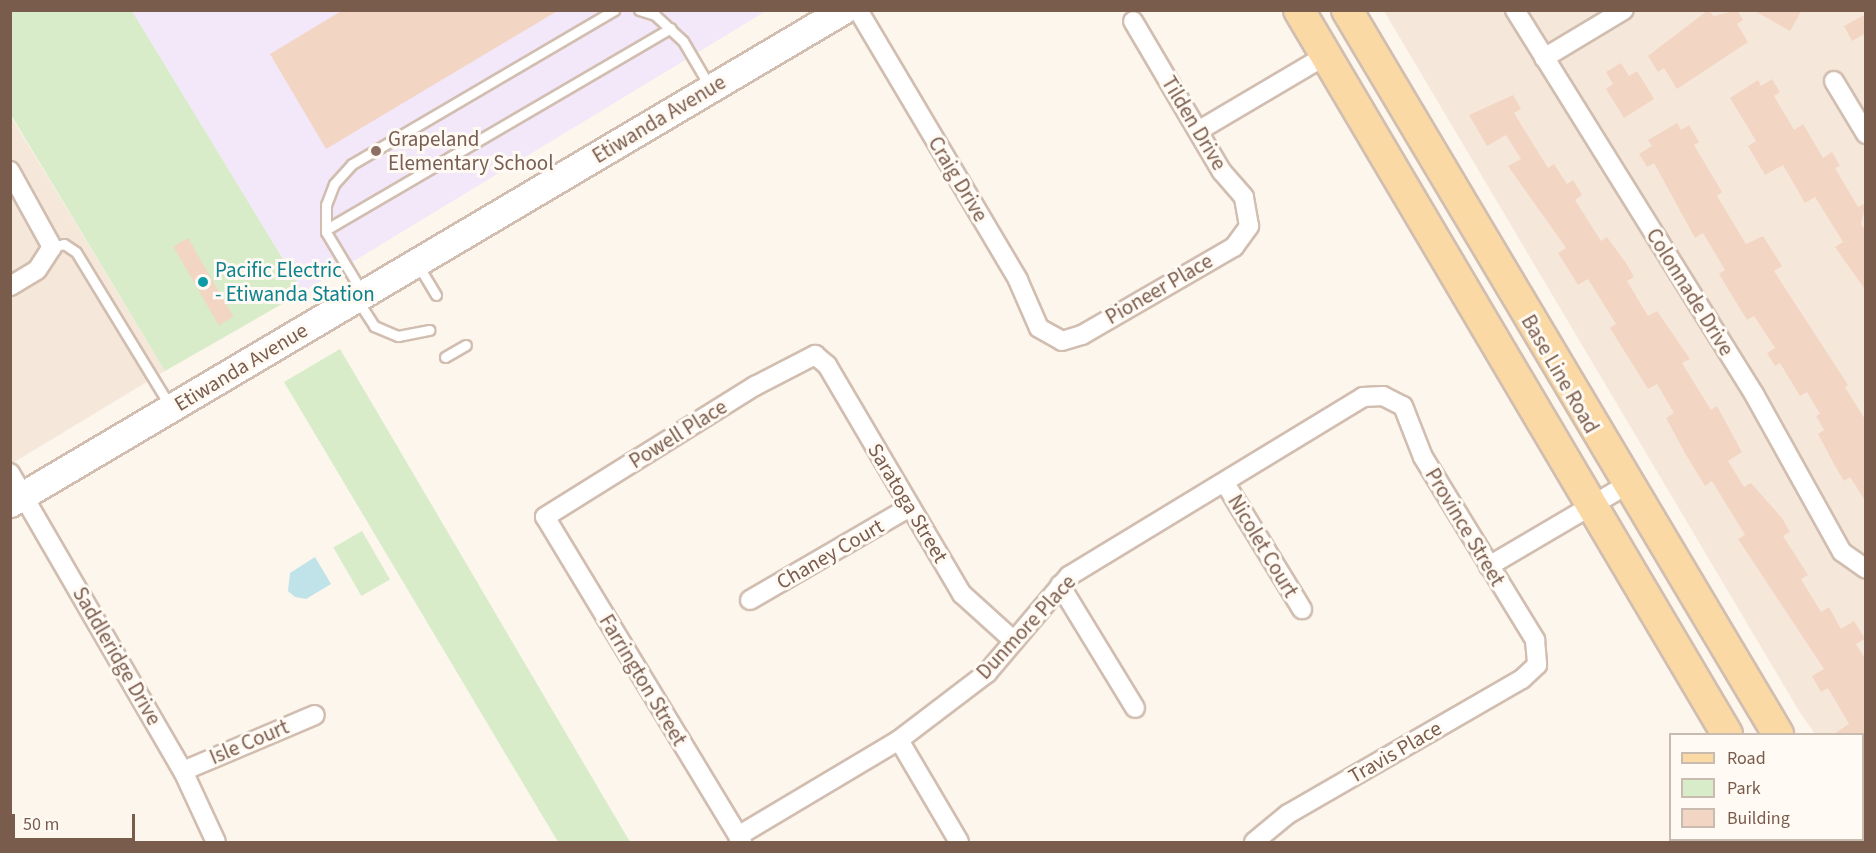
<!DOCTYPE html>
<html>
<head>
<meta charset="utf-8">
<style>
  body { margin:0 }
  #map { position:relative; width:1876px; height:853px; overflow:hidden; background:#fdf6ec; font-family:"Source Sans 3",sans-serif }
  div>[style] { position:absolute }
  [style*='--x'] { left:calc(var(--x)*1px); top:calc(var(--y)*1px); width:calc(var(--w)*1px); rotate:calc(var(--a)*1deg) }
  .residential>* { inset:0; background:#f5e8da }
  .education>* { inset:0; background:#f3e8fa }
  .green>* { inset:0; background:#d8ecc9; transform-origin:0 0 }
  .water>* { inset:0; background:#bfe3e8 }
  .building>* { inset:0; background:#f3d5c3; transform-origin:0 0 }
  .roads { filter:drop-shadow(2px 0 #d1beb0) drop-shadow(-2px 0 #d1beb0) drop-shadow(0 2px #d1beb0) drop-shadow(0 -2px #d1beb0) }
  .lane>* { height:9px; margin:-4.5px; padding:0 4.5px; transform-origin:4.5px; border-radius:4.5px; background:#fff }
  .street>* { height:18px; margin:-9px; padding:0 9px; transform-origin:9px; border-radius:9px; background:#fff }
  .secondary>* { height:27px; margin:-13.5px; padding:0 13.5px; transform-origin:13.5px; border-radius:13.5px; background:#fff }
  .primary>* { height:30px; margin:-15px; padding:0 15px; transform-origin:15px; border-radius:15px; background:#fbd9a5 }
  .dots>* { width:16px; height:16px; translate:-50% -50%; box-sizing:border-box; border:3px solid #fffaf3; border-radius:50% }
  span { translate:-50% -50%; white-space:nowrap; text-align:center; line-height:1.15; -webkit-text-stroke:6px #fffaf3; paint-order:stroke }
  .street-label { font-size:21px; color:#7a5c4d }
  .education-label { font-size:21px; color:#785e54 }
  .left { translate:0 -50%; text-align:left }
  .culture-label { font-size:21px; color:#0d838f }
  .frame { position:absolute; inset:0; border:12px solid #7a5c4d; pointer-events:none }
  .legend { position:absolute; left:1669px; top:733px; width:195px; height:108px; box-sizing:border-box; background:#fffaf3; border:2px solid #cabbb1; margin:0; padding:8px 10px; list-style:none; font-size:18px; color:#7a5c4d }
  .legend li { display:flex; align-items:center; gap:12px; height:30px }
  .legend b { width:30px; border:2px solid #cabbb1 }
  .scale { position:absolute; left:12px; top:814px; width:123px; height:27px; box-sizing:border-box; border:3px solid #7a5c4d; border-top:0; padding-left:8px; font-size:18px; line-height:21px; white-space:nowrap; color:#7a5c4d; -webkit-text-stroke:4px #fffaf3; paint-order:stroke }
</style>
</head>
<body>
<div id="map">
  <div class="residential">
    <i style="clip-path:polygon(1384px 11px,1865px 11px,1865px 812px,1862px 734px,1815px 734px,1799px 711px)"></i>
    <i style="clip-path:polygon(10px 115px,165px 371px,11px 464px,10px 464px)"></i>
  </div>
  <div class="education">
    <i style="clip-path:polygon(132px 11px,766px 11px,303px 292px)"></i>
  </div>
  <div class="green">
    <i style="clip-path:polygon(11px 11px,132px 11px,303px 292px,165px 371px,11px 115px)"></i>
    <i style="clip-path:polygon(340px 349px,577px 752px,630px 842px,558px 842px,284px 382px)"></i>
    <i style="left:362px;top:531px;width:56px;height:33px;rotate:60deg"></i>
  </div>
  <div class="water">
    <i style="clip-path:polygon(315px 557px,331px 584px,306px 599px,295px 597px,288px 591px,290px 573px)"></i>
  </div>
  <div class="building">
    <i style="clip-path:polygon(343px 10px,559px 10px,326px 149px,270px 54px)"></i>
    <i style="clip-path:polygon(1708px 10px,1714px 16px,1737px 10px,1743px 20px,1737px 24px,1748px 42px,1677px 89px,1664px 68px,1658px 72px,1648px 56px)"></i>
    <i style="clip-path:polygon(1753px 10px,1802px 10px,1790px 31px)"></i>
    <i style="clip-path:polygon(1866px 14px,1866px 33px,1852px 41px,1844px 26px)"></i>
    <i style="clip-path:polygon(1621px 63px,1629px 76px,1637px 71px,1654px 99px,1624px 118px,1606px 89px,1613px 84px,1606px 72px)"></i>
    <i style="clip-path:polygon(1772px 79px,1780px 92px,1774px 96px,1794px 130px,1803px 124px,1823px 158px,1832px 152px,1840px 166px,1835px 168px,1858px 207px,1866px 203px,1861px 224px,1866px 232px,1866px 291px,1835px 247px,1843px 242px,1815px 197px,1805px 203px,1783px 165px,1765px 175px,1748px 146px,1756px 141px,1730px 98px,1758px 80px,1761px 86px)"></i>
    <i style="clip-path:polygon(1513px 95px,1521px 109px,1514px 113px,1548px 168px,1554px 164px,1567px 184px,1573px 180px,1582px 195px,1575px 200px,1601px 241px,1607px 237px,1626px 263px,1634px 277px,1627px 281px,1648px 316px,1657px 311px,1690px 359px,1682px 363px,1711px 410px,1717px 406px,1742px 452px,1728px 461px,1744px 487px,1751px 483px,1782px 518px,1790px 532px,1783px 536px,1808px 575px,1801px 579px,1821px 612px,1829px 607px,1841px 629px,1854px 621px,1865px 639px,1856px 644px,1866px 660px,1866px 735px,1832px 735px,1849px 724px,1828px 688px,1821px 692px,1812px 676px,1824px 669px,1738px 539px,1745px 535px,1712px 481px,1705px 486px,1686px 455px,1666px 418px,1674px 413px,1657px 384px,1648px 389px,1610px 328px,1616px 324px,1588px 279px,1578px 285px,1558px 253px,1566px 248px,1508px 166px,1521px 159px,1506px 135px,1487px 146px,1469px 115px)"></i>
    <i style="clip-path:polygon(1677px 123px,1681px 130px,1689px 125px,1699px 142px,1694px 145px,1722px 192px,1717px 196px,1746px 244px,1763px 236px,1782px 266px,1774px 271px,1848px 385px,1845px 387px,1866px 421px,1866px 502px,1850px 477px,1844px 481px,1835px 466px,1818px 434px,1824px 430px,1816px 416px,1820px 414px,1807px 392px,1800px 396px,1780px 363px,1775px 366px,1767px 353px,1775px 348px,1754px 316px,1747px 320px,1728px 289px,1719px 274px,1725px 270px,1703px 233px,1695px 238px,1654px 163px,1647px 167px,1639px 154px,1652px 146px,1648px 140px)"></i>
    <i style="left:188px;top:238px;width:91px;height:17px;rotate:60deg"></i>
  </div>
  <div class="roads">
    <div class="lane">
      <i style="--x:639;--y:10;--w:17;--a:17"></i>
      <i style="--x:655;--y:15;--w:38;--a:43"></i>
      <i style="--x:683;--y:41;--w:53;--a:59.6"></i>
      <i style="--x:327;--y:229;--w:398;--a:-30.3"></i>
      <i style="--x:52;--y:247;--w:12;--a:-14"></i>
      <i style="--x:64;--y:244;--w:14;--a:34"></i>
      <i style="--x:76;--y:252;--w:180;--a:58.6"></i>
      <i style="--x:418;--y:265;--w:35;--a:59"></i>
      <i style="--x:362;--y:292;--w:70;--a:-121"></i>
      <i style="--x:326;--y:232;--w:27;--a:-90"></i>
      <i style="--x:326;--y:205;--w:22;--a:-69"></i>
      <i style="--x:334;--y:184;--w:27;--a:-48"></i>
      <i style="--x:352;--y:164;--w:304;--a:-30.4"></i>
      <i style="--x:358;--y:301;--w:30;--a:57"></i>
      <i style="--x:374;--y:326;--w:26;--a:23"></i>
      <i style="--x:398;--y:336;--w:32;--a:-11"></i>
      <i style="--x:445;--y:357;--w:24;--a:-30"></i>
    </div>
    <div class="street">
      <i style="--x:858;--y:10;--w:314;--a:59.3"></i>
      <i style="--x:1018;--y:280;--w:52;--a:66.4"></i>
      <i style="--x:1039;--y:328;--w:26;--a:29"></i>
      <i style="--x:1062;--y:341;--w:21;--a:-17"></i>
      <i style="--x:1082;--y:335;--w:176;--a:-30.1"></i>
      <i style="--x:1234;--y:247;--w:26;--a:-54"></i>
      <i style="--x:1249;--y:226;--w:29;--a:-100"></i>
      <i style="--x:1244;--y:197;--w:33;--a:-131"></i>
      <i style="--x:1222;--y:172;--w:175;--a:-120.5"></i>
      <i style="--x:1515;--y:10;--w:452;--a:58.1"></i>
      <i style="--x:1754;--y:394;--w:181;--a:60.9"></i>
      <i style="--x:1842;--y:552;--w:29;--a:35"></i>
      <i style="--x:1544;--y:58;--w:93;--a:-31"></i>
      <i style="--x:1834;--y:81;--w:62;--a:58.9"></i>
      <i style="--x:1198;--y:131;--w:147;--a:-30.6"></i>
      <i style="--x:10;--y:171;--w:87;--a:61.1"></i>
      <i style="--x:52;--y:247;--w:27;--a:123"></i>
      <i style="--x:37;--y:270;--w:31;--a:149"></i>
      <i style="--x:10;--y:473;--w:345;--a:59.9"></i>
      <i style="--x:183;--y:771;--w:78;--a:65.1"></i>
      <i style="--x:1225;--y:483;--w:148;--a:58.6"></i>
      <i style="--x:1489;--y:566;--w:158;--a:-30.5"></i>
      <i style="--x:1060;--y:585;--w:144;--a:58.6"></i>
      <i style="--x:750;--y:600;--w:185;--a:-30.2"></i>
      <i style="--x:899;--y:740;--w:118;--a:59.5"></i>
      <i style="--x:183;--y:771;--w:143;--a:-23"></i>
      <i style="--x:738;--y:836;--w:187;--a:-30.8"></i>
      <i style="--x:899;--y:740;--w:111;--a:-37.3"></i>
      <i style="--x:987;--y:673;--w:127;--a:-49.8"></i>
      <i style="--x:1069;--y:576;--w:344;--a:-31.3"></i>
      <i style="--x:1363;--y:397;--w:20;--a:-3"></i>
      <i style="--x:1383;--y:396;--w:22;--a:27"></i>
      <i style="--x:1403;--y:406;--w:55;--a:68.6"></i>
      <i style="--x:1423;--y:457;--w:215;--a:58.5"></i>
      <i style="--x:1535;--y:640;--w:25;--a:85"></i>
      <i style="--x:1537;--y:665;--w:21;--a:137"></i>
      <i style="--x:1522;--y:679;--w:270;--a:150"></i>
      <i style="--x:1288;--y:814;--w:44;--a:140.5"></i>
      <i style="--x:742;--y:842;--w:380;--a:-121.2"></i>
      <i style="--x:545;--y:517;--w:248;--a:-32"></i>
      <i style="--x:755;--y:386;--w:68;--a:-27.3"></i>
      <i style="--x:815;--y:355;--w:16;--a:40"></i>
      <i style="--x:827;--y:365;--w:266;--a:59.5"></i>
      <i style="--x:962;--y:594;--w:70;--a:42.1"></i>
    </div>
    <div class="secondary">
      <i style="--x:10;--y:503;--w:968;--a:-30.62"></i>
    </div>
    <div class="primary">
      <i style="--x:1299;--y:10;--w:841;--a:59.41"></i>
      <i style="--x:1347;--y:10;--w:843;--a:59.23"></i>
      <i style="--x:1786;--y:840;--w:2;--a:63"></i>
      <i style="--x:1836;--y:840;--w:2;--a:63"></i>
    </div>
  </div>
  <div class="dots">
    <i style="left:376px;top:151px;background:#8d6e63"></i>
    <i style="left:203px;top:282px;background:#0f9aa8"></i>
  </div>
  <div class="street-label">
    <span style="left:659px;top:119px;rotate:-31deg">Etiwanda Avenue</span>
    <span style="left:1194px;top:123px;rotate:59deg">Tilden Drive</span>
    <span style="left:958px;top:179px;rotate:59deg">Craig Drive</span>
    <span style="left:1159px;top:289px;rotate:-30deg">Pioneer Place</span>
    <span style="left:1690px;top:292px;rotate:58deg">Colonnade Drive</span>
    <span style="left:241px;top:367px;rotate:-31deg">Etiwanda Avenue</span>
    <span style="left:1560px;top:374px;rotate:60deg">Base Line Road</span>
    <span style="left:678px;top:434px;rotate:-32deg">Powell Place</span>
    <span style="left:908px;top:503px;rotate:59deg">Saratoga Street</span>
    <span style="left:1465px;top:527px;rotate:59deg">Province Street</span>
    <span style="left:1263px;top:546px;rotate:59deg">Nicolet Court</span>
    <span style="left:830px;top:554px;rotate:-30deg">Chaney Court</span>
    <span style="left:1026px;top:627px;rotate:-47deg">Dunmore Place</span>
    <span style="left:117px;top:656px;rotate:60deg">Saddleridge Drive</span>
    <span style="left:643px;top:680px;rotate:59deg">Farrington Street</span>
    <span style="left:249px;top:742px;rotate:-23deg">Isle Court</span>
    <span style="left:1395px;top:752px;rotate:-30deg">Travis Place</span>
  </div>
  <div class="education-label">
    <span class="left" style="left:388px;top:151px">Grapeland<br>Elementary School</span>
  </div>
  <div class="culture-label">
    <span class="left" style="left:215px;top:282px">Pacific Electric<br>- Etiwanda Station</span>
  </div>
  <div class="frame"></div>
  <ul class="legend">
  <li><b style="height:8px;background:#fbd9a5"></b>Road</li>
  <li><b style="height:16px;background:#d8ecc9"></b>Park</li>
  <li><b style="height:16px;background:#f3d5c3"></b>Building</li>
  </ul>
  <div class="scale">50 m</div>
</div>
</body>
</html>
